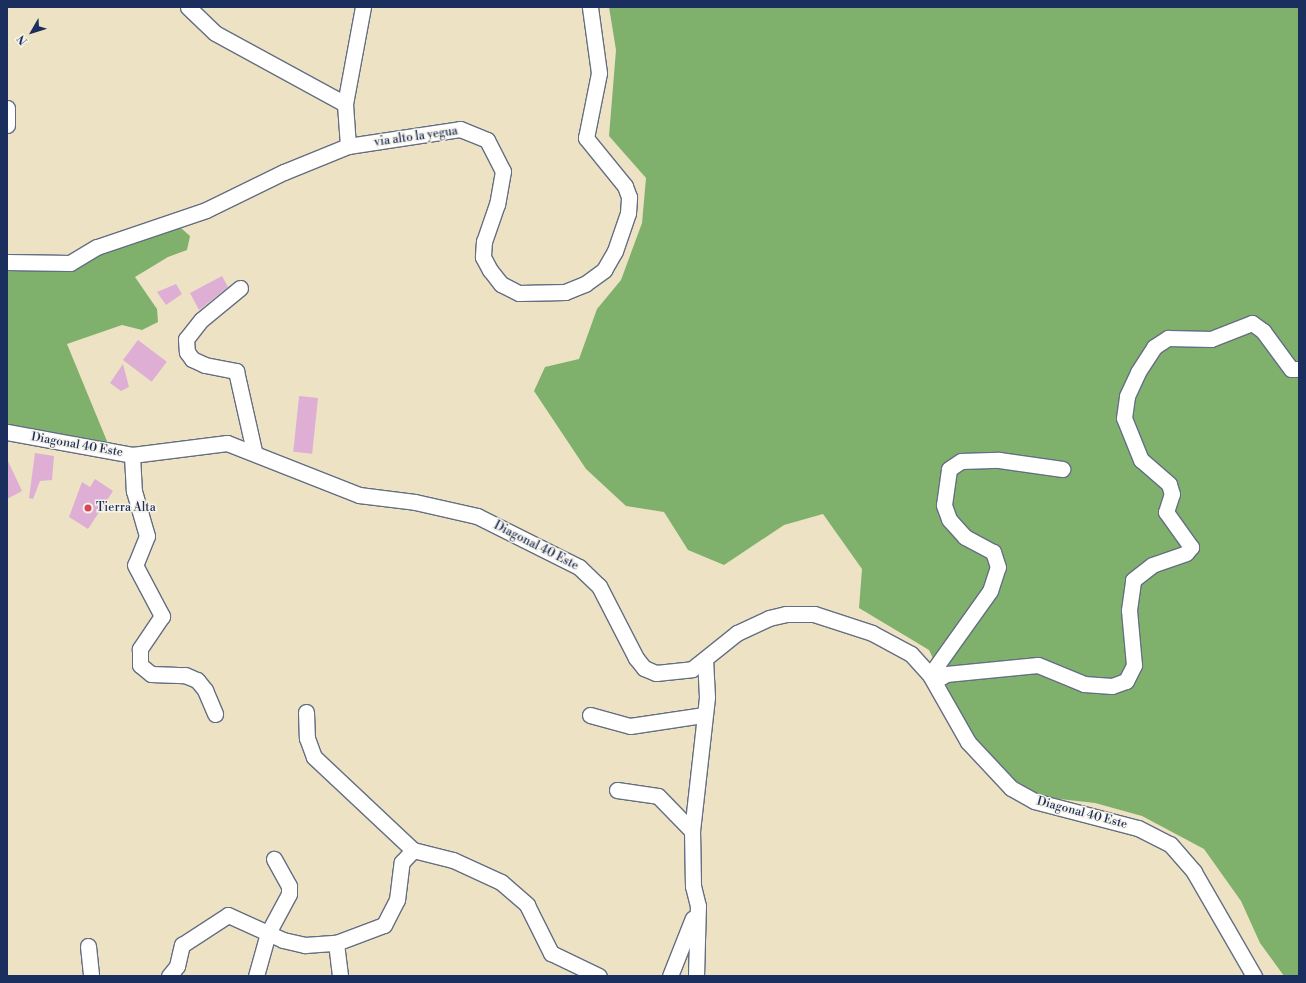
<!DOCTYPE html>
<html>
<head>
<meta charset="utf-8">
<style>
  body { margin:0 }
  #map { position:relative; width:1306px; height:983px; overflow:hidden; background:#ede3c4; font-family:"Libre Bodoni",serif }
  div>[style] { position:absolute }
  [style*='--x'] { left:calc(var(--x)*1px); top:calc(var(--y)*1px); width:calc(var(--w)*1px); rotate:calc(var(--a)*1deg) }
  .forest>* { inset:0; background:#7fb16c }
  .building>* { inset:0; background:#dfaed4; transform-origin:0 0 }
  .roads { filter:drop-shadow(1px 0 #646e82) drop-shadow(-1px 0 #646e82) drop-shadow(0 1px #646e82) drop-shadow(0 -1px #646e82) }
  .minor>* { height:15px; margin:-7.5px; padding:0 7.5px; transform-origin:7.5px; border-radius:7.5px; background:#fff }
  .dots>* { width:11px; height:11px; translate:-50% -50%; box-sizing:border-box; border:2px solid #f7f3e8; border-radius:50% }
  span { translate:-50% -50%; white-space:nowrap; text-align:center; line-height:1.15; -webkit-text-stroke:3px #f7f3e8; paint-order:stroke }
  .street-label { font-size:12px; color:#1b2f5e }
  .poi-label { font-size:12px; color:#1b2f5e }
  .left { translate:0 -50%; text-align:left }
  .frame { position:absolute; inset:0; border:8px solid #1b2f5e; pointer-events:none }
  .north { position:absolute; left:12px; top:12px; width:40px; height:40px; -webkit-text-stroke:3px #f7f3e8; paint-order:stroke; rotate:231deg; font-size:11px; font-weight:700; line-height:16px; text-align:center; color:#1b2f5e }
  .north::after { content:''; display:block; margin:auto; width:14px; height:18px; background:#1b2f5e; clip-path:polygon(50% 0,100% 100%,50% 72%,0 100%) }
</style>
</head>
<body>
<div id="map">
  <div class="forest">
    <i style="clip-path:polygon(609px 7px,1299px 7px,1299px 976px,1284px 976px,1260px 943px,1241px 901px,1204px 849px,1142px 816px,1095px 803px,1042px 797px,1011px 778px,972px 738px,929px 650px,859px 608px,862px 569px,823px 514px,784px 525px,724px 565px,688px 550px,664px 512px,626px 506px,586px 469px,534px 391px,545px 367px,579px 359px,597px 309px,621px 280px,642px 223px,646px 178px,609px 136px,616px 50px)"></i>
    <i style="clip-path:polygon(181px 228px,190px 236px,187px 250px,168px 257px,135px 277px,157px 309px,158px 322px,142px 330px,122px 325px,67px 344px,109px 446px,7px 427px,7px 267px,58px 272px,86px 260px,97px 251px)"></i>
  </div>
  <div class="building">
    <i style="clip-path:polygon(222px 276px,228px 287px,199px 310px,190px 293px)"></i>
    <i style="clip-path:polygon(176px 284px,182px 294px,166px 305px,157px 292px)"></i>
    <i style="left:138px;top:340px;width:36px;height:25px;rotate:37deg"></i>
    <i style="clip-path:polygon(123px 364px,129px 387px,121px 391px,110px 383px)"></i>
    <i style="left:318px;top:398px;width:56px;height:19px;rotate:96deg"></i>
    <i style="clip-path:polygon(35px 453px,54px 456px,52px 480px,40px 481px,33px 499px,29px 498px)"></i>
    <i style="clip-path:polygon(7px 459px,22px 491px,7px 499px)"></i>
    <i style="clip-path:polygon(95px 479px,113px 491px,88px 529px,69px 517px,82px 482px,90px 487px)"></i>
  </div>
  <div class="roads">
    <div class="minor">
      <i style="--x:188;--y:7;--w:37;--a:44"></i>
      <i style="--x:215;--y:33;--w:148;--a:28.6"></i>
      <i style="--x:7;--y:108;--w:17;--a:90"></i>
      <i style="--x:348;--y:146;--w:42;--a:-94.1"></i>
      <i style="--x:345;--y:104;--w:99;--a:-79.5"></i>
      <i style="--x:7;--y:262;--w:63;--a:0.9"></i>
      <i style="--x:70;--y:263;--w:31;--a:-31"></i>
      <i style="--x:97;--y:247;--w:115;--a:-18.7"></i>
      <i style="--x:206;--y:210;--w:87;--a:-26"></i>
      <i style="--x:284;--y:172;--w:69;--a:-22.1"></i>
      <i style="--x:348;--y:146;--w:113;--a:-8.6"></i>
      <i style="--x:460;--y:129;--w:29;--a:22"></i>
      <i style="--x:487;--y:140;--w:35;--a:63"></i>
      <i style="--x:503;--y:171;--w:34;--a:100"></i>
      <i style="--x:497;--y:204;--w:39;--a:109"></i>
      <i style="--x:484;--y:241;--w:16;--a:94"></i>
      <i style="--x:483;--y:257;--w:15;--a:62"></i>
      <i style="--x:490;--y:270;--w:18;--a:52"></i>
      <i style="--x:501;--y:284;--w:20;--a:27"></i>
      <i style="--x:519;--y:293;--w:46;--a:-1.2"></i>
      <i style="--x:565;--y:292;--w:22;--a:-22"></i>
      <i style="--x:585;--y:284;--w:24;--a:-36"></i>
      <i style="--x:604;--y:270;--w:22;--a:-60"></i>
      <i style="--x:615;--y:251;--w:40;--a:-71.1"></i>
      <i style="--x:628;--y:213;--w:16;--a:-86"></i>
      <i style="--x:629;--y:197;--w:12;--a:-110"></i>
      <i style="--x:625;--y:186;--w:62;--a:-129.1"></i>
      <i style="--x:586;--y:138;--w:66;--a:-78.7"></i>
      <i style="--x:599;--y:73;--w:67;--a:-97.8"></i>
      <i style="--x:240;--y:288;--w:50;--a:140.6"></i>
      <i style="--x:201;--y:320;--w:24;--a:128"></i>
      <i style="--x:186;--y:339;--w:13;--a:86"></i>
      <i style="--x:187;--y:352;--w:9;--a:54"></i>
      <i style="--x:192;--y:359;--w:14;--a:25"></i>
      <i style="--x:205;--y:365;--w:32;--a:11"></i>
      <i style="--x:236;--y:371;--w:82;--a:77.3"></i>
      <i style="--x:7;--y:432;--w:127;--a:10.4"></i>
      <i style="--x:132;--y:455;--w:96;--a:-7.2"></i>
      <i style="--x:227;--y:443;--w:142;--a:21.5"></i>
      <i style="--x:359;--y:495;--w:56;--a:7.1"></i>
      <i style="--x:415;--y:502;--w:64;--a:12.7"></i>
      <i style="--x:477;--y:516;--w:114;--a:26.6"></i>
      <i style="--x:579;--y:567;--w:28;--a:44"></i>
      <i style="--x:599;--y:586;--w:81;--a:62.8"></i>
      <i style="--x:636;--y:658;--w:13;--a:51"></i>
      <i style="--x:644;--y:668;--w:13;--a:23"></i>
      <i style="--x:656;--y:673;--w:36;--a:-6"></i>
      <i style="--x:692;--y:669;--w:58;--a:-38.7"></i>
      <i style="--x:737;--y:633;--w:35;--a:-25"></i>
      <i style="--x:769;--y:618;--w:17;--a:-13"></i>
      <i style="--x:786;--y:614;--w:28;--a:0"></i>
      <i style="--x:814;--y:614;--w:61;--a:18.1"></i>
      <i style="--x:872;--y:633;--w:44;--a:28.3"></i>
      <i style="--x:911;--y:654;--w:28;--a:48"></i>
      <i style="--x:930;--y:675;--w:77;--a:60.4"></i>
      <i style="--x:968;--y:742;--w:63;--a:46.9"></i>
      <i style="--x:1011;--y:788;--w:26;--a:29"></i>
      <i style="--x:1034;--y:801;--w:107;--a:14.6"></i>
      <i style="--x:1138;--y:828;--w:36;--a:27"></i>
      <i style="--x:1170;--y:844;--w:37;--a:49"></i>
      <i style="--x:1194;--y:872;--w:120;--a:60"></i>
      <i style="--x:132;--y:455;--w:36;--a:87"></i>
      <i style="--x:134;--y:491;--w:47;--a:73.9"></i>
      <i style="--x:147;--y:536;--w:31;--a:112"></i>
      <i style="--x:135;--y:565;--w:58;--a:62.1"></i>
      <i style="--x:162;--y:616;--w:40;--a:124"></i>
      <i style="--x:140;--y:649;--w:16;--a:90"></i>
      <i style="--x:140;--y:665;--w:14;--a:39"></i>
      <i style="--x:151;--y:674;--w:34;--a:2"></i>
      <i style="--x:185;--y:675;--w:13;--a:23"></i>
      <i style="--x:197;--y:680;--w:13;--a:51"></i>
      <i style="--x:205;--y:690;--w:26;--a:67"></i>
      <i style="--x:930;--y:675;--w:103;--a:-54.5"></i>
      <i style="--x:990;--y:591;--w:25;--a:-72"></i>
      <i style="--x:998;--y:567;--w:16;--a:-108"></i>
      <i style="--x:993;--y:552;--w:32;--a:-152"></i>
      <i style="--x:965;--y:537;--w:24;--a:-132"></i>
      <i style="--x:949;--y:519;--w:15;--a:-110"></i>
      <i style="--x:944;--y:505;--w:36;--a:-82"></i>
      <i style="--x:949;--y:469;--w:14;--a:-34"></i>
      <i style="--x:961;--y:461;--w:38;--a:-2"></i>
      <i style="--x:999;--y:460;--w:64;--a:8.1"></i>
      <i style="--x:935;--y:681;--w:13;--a:-32"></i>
      <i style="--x:946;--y:674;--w:92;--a:-5.6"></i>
      <i style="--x:1038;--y:665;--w:50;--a:22.4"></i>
      <i style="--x:1084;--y:684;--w:28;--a:4"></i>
      <i style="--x:1112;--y:686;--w:15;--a:-20"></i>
      <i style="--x:1126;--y:681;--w:18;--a:-63"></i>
      <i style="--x:1134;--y:665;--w:55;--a:-95.2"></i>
      <i style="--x:1129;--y:610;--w:30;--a:-82"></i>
      <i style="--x:1133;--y:580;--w:24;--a:-38"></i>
      <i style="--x:1152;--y:565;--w:36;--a:-19"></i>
      <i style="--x:1186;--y:553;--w:8;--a:-50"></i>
      <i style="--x:1191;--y:547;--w:43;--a:-125.5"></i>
      <i style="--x:1166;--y:512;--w:19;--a:-72"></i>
      <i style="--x:1172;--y:494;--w:10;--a:-107"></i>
      <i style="--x:1169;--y:484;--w:37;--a:-139"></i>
      <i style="--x:1141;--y:460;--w:45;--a:-112"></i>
      <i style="--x:1124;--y:418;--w:22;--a:-82"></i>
      <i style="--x:1127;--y:396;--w:26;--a:-65"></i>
      <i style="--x:1138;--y:372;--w:30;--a:-57"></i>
      <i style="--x:1154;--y:347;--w:17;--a:-33"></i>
      <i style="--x:1168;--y:338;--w:43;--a:1.3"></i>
      <i style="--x:1211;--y:339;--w:44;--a:-21.3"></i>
      <i style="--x:1252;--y:323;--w:14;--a:36"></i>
      <i style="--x:1263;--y:331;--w:47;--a:53.6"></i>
      <i style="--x:1291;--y:369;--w:8;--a:0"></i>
      <i style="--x:306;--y:712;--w:26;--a:88"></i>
      <i style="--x:307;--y:738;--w:20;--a:70"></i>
      <i style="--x:314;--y:757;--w:136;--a:43.2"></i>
      <i style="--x:590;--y:715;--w:41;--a:15.4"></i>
      <i style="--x:630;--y:726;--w:75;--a:-8.5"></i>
      <i style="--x:617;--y:790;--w:41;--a:8.3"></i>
      <i style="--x:658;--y:796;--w:49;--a:45.8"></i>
      <i style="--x:336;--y:943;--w:33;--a:83"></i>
      <i style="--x:88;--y:946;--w:30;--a:84"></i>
      <i style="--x:169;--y:976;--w:13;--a:-51"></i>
      <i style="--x:177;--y:966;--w:22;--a:-77"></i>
      <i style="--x:182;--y:945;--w:55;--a:-33.1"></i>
      <i style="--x:228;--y:915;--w:60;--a:24.4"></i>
      <i style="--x:283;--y:940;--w:23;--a:13"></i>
      <i style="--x:305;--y:945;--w:31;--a:-4"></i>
      <i style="--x:336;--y:943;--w:51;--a:-20.6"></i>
      <i style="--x:384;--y:925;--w:28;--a:-63"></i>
      <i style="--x:397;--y:900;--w:38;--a:-83"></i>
      <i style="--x:402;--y:862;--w:16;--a:-47"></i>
      <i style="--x:413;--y:850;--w:41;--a:14"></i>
      <i style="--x:453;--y:860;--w:53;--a:24.6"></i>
      <i style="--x:501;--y:882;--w:35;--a:41"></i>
      <i style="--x:527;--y:905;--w:54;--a:63.4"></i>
      <i style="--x:551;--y:953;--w:53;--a:25.6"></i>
      <i style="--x:256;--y:976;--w:45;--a:-74.4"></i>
      <i style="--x:268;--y:933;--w:44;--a:-61.7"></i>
      <i style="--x:289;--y:894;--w:8;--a:-90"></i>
      <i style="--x:289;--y:886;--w:31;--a:-119"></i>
      <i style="--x:670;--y:976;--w:62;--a:-68.4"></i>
      <i style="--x:696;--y:976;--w:70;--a:-88.4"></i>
      <i style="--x:698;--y:906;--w:21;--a:-104"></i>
      <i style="--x:693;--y:886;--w:55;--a:-91"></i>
      <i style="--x:692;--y:831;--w:135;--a:-83.6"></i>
      <i style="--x:707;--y:697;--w:37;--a:-93"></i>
    </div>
  </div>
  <div class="dots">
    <i style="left:88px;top:508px;background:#d1495b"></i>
  </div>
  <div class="street-label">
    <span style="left:416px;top:137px;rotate:-8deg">via alto la yegua</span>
    <span style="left:77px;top:445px;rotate:10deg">Diagonal 40 Este</span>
    <span style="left:536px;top:546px;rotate:27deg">Diagonal 40 Este</span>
    <span style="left:1082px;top:813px;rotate:15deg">Diagonal 40 Este</span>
  </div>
  <div class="poi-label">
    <span class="left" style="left:96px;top:508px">Tierra Alta</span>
  </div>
  <div class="frame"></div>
  <div class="north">N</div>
</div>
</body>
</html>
